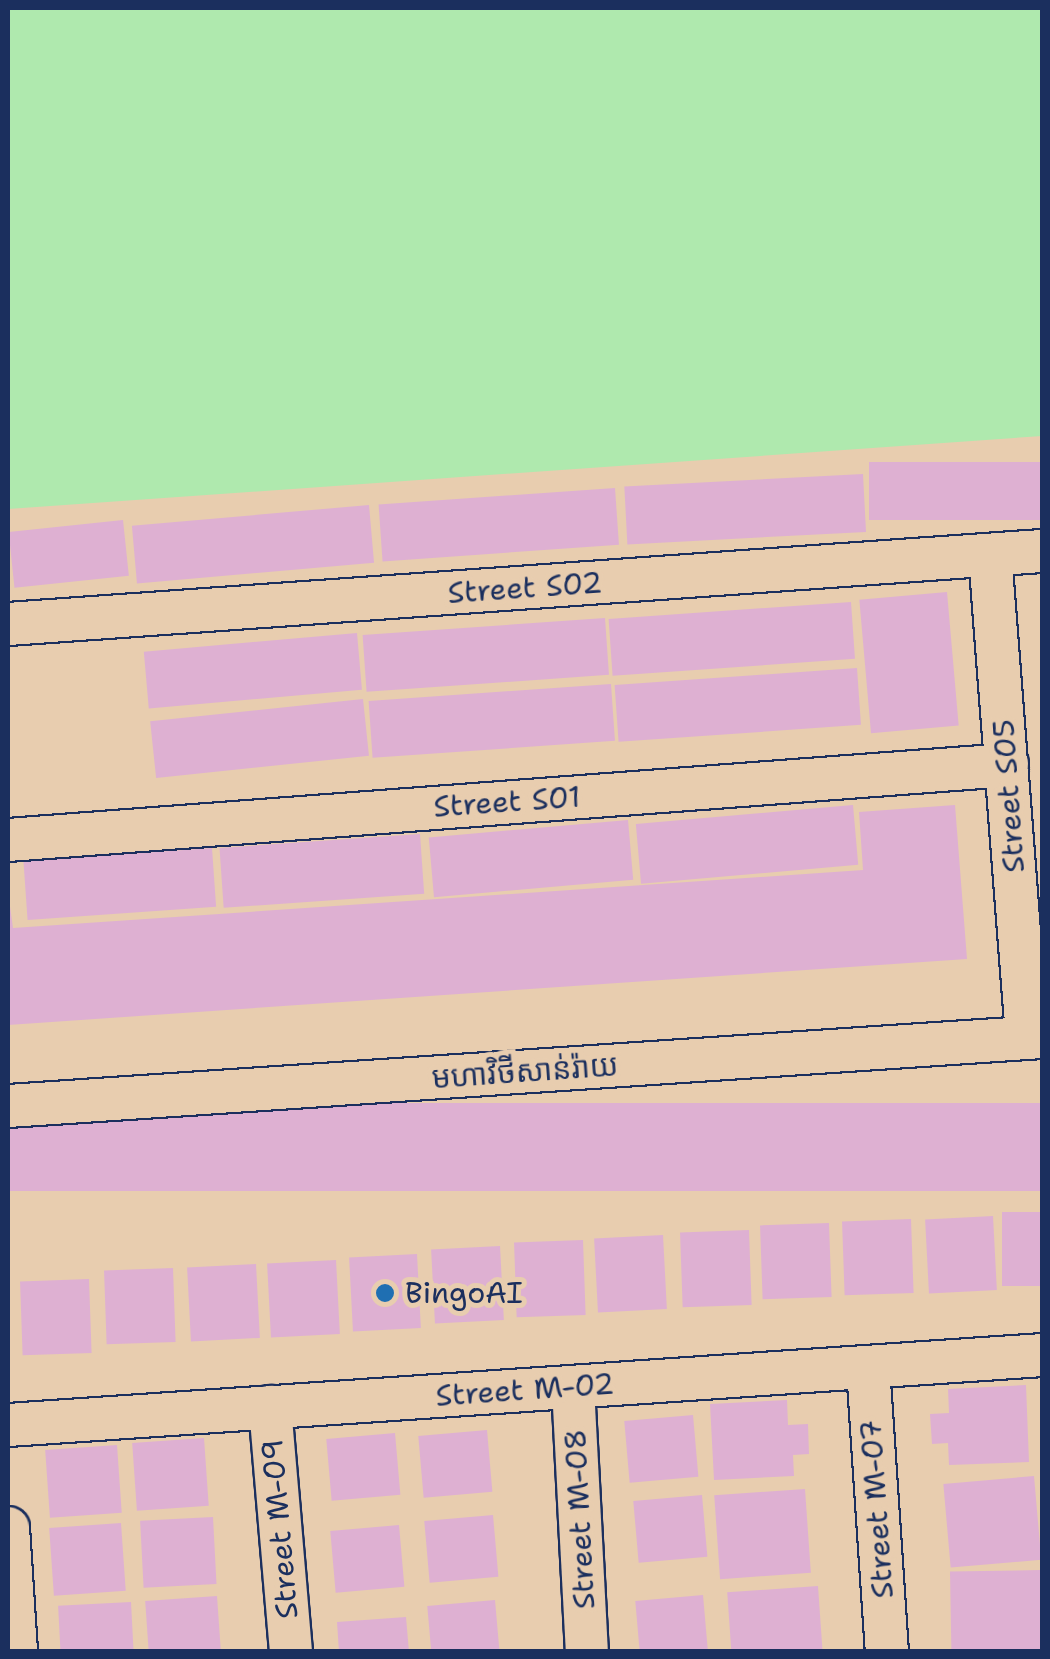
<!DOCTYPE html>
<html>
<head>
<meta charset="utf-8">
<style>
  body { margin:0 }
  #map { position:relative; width:1050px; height:1659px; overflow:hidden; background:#e8cdaf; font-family:"Shantell Sans","Noto Sans Khmer",sans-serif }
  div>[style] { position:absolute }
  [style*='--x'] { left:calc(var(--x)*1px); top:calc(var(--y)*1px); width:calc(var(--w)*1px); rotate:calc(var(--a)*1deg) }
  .green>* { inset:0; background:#afe9ae }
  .building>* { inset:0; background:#deb0d2; transform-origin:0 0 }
  .roads { filter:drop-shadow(2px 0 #1b2f5e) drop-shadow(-2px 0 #1b2f5e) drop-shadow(0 2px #1b2f5e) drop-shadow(0 -2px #1b2f5e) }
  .minor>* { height:42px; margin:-21px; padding:0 21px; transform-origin:21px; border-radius:21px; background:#e8cdaf }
  .dots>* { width:28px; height:28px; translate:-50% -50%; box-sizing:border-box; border:5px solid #e8cdaf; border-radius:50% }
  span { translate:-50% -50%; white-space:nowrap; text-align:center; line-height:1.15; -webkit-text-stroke:10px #e8cdaf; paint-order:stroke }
  .street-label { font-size:30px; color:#1b2f5e }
  .poi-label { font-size:30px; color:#1b2f5e }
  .left { translate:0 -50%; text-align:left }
  .frame { position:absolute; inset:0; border:10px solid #1b2f5e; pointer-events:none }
</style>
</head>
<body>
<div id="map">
  <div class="green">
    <i style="clip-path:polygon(8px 8px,1042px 8px,1042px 436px,8px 509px)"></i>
  </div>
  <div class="building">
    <i style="left:1042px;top:462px;width:58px;height:173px;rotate:90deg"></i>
    <i style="left:863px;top:474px;width:58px;height:239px;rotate:87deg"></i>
    <i style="left:615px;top:488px;width:57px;height:237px;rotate:86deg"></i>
    <i style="left:369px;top:505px;width:58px;height:238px;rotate:85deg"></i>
    <i style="left:123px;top:520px;width:56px;height:115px;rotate:84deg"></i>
    <i style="left:947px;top:592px;width:134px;height:88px;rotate:85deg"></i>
    <i style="left:851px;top:602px;width:57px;height:243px;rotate:86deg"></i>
    <i style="left:605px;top:618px;width:57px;height:243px;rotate:86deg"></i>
    <i style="left:357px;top:633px;width:57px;height:214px;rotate:85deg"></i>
    <i style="left:857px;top:668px;width:57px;height:243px;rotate:86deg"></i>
    <i style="left:611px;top:684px;width:57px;height:243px;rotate:86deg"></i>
    <i style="left:363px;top:699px;width:57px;height:214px;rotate:84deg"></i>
    <i style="left:853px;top:805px;width:60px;height:218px;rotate:85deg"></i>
    <i style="clip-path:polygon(955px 805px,967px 959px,8px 1025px,8px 892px,13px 928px,863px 870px,859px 812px)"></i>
    <i style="left:628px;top:820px;width:60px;height:200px;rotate:85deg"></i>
    <i style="left:420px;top:834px;width:60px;height:201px;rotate:86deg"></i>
    <i style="left:212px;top:848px;width:59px;height:189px;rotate:86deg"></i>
    <i style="left:1042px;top:1103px;width:88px;height:1036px;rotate:90deg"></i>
    <i style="left:1042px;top:1212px;width:74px;height:40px;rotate:90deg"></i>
    <i style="left:993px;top:1216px;width:74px;height:68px;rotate:87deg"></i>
    <i style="left:911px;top:1219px;width:74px;height:69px;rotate:88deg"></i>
    <i style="left:829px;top:1223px;width:74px;height:69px;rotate:88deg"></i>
    <i style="left:749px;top:1230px;width:75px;height:69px;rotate:88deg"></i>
    <i style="left:663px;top:1235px;width:74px;height:69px;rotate:87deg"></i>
    <i style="left:583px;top:1240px;width:75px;height:69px;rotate:88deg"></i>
    <i style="left:500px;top:1246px;width:74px;height:69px;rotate:87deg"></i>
    <i style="left:417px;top:1254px;width:74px;height:68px;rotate:87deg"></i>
    <i style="left:336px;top:1260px;width:74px;height:69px;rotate:87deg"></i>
    <i style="left:256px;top:1264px;width:74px;height:69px;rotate:87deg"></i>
    <i style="left:173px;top:1268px;width:74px;height:69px;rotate:88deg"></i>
    <i style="left:89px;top:1279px;width:74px;height:69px;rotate:88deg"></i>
    <i style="clip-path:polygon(1026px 1385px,1029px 1462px,949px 1465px,948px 1443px,932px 1444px,930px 1414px,949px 1413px,948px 1389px)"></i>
    <i style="clip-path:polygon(787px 1400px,788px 1425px,808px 1424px,809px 1454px,793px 1455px,794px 1476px,714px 1480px,710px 1404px)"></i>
    <i style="left:693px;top:1415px;width:62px;height:69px;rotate:85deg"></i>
    <i style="left:487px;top:1430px;width:62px;height:69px;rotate:85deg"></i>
    <i style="left:395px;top:1433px;width:62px;height:69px;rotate:85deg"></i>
    <i style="left:204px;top:1438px;width:68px;height:72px;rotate:86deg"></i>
    <i style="left:117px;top:1445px;width:68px;height:72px;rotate:86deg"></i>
    <i style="left:1034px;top:1476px;width:84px;height:91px;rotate:85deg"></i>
    <i style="left:805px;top:1489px;width:84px;height:91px;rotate:86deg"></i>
    <i style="left:702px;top:1495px;width:62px;height:69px;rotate:85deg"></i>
    <i style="left:493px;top:1515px;width:62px;height:69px;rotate:85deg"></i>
    <i style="left:213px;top:1517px;width:67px;height:73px;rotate:87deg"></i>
    <i style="left:121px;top:1523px;width:68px;height:72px;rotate:86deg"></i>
    <i style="left:399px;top:1525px;width:62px;height:69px;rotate:85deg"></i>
    <i style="left:1041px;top:1570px;width:82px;height:91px;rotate:89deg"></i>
    <i style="left:818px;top:1586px;width:66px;height:91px;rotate:86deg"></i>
    <i style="left:703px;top:1595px;width:57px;height:68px;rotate:85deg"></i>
    <i style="left:217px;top:1596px;width:56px;height:72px;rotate:86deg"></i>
    <i style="left:495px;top:1600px;width:52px;height:68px;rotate:85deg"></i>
    <i style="left:131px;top:1602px;width:50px;height:73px;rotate:87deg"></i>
    <i style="clip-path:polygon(406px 1617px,409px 1652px,339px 1652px,337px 1622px)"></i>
  </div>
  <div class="roads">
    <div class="minor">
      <i style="--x:990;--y:555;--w:484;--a:85.6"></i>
      <i style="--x:8;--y:624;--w:1037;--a:-4.04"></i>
      <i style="--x:8;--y:840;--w:1002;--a:-4.29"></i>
      <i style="--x:8;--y:1106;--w:1036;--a:-3.82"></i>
      <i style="--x:868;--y:1367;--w:286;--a:86.2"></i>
      <i style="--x:573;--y:1387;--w:265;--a:87"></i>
      <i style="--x:270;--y:1407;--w:246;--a:85.1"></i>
      <i style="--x:8;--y:1425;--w:1036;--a:-3.87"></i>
      <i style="--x:8;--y:1528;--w:124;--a:86.3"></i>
    </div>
  </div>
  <div class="dots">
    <i style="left:385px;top:1293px;background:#1f6fb2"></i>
  </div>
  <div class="street-label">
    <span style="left:525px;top:588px;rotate:-4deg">Street S02</span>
    <span style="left:1009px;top:796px;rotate:-94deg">Street S05</span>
    <span style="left:507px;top:802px;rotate:-4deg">Street S01</span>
    <span style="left:525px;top:1072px;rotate:-4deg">មហាវិថីសាន់រ៉ាយ</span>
    <span style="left:525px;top:1390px;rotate:-4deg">Street M-02</span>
    <span style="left:877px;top:1509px;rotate:-94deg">Street M-07</span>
    <span style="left:580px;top:1519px;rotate:-93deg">Street M-08</span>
    <span style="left:280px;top:1529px;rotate:-95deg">Street M-09</span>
  </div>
  <div class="poi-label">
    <span class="left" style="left:405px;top:1293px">BingoAI</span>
  </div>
  <div class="frame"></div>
</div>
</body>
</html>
